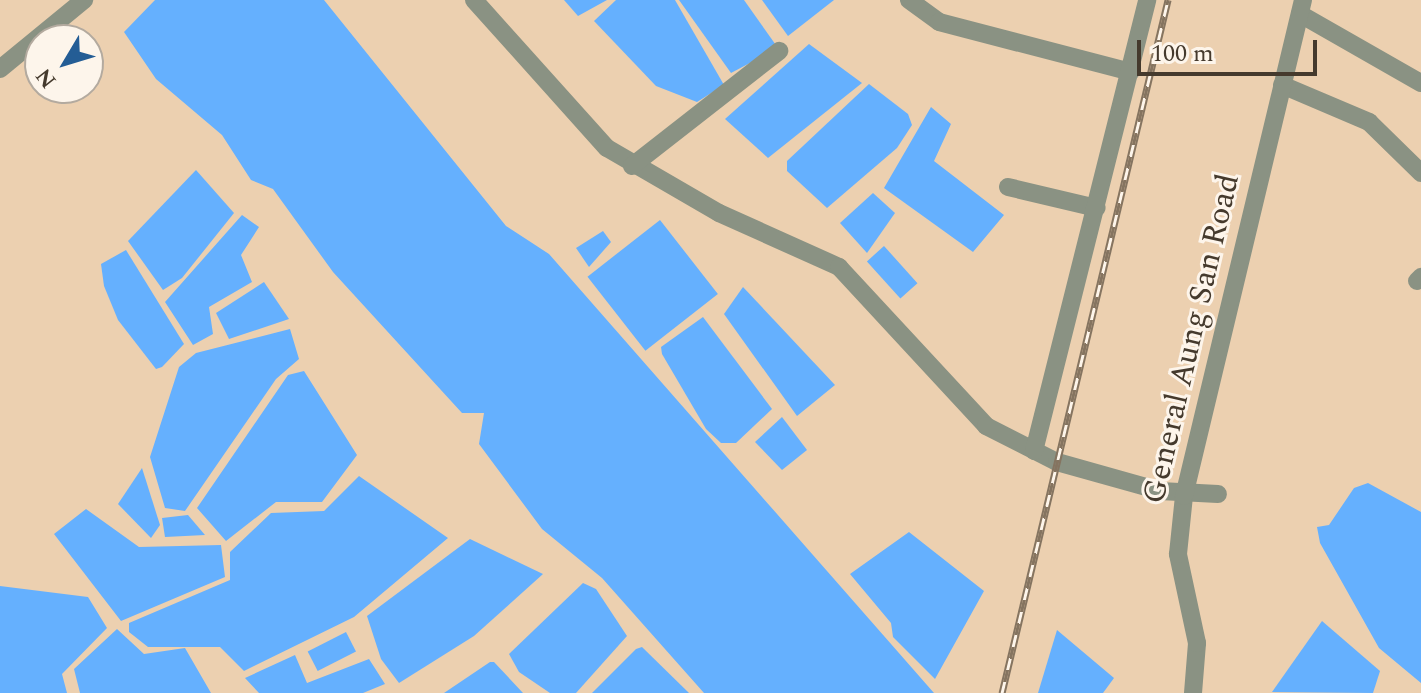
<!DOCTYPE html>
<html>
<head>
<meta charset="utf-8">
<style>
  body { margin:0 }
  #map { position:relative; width:1421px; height:693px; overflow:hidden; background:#ecd0b0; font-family:Spectral,serif }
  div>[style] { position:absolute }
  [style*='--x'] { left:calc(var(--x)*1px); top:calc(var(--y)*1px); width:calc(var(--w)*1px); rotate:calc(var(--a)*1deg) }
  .water>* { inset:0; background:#65b0fe; transform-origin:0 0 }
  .minor>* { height:18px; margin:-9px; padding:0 9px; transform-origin:9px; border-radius:9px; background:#8a9283 }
  .rail>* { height:7px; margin-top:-3.5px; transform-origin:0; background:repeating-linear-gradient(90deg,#fdf5eb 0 12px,#857460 0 24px); box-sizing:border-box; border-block:2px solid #857460 }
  span { translate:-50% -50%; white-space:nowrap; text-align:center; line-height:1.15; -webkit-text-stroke:6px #fdf5eb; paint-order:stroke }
  .street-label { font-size:32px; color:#453a2d }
  .north { position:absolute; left:24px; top:24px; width:80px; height:80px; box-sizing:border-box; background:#fdf5eb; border:2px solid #b3aa9f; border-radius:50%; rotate:232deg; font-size:22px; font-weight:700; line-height:32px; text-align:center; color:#453a2d }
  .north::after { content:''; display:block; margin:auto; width:28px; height:36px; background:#245d95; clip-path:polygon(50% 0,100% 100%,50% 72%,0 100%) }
  .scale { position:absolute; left:1137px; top:40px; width:180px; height:36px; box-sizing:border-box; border:4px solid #453a2d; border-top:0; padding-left:10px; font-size:24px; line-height:28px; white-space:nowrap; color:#453a2d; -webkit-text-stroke:6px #fdf5eb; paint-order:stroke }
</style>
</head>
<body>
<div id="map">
  <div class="water">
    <i style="clip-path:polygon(155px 0,324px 0,506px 226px,549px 254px,934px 693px,704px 693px,602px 578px,542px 529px,479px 444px,484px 413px,462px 413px,333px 272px,273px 189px,251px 180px,222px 135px,156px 79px,124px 32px)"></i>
    <i style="clip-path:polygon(564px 0,607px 0,578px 16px)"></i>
    <i style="clip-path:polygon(616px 0,675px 0,724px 85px,697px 102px,656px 86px,594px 21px)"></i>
    <i style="clip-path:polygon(679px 0,744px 0,778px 48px,731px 73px)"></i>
    <i style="clip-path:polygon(762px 0,834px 0,788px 36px)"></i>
    <i style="clip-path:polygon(809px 44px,862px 83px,768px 158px,725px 119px)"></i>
    <i style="clip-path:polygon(869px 84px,908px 114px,912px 125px,897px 148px,827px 208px,787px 171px,787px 161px)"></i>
    <i style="clip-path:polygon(931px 107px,951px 124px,934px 161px,1004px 215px,973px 252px,884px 188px)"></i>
    <i style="clip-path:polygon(196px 170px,234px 213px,182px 278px,163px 290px,128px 241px)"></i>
    <i style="clip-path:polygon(873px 193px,895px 213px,867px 253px,840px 223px)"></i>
    <i style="clip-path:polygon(242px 215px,259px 227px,241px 255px,252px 282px,209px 307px,213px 334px,193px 345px,165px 302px)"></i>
    <i style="left:660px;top:220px;width:94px;height:92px;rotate:52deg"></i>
    <i style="clip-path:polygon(603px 231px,611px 242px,589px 267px,576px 248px)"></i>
    <i style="left:884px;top:246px;width:50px;height:23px;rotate:48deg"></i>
    <i style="clip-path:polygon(126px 250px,184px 344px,162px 367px,156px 369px,118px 320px,104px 286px,101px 264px)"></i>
    <i style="clip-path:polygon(264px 282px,289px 319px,229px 339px,216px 313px)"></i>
    <i style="clip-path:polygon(743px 287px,835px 385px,797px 416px,724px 314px)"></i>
    <i style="clip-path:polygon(703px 317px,772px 409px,736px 443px,721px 443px,706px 429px,662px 354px,661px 347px)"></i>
    <i style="clip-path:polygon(290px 329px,299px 359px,276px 379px,185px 511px,165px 508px,150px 457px,179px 367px,196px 353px)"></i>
    <i style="clip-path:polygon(304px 371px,357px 455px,322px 502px,276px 502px,226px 541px,197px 508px,288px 375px)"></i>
    <i style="clip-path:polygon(782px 417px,807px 450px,782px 470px,755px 442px)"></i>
    <i style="clip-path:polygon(142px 468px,160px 525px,151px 538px,118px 504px)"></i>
    <i style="clip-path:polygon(359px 476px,448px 538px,354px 617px,244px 671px,220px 647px,148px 647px,129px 632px,129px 623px,230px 580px,230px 552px,271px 513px,324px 511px)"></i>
    <i style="clip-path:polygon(1368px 483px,1421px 512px,1421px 683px,1379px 648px,1320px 543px,1317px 527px,1329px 525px,1354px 488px)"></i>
    <i style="clip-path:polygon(86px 509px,139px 547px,221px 545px,225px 577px,121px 621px,54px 534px)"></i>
    <i style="clip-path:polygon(188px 515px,205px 535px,165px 537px,162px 518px)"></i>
    <i style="clip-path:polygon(909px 532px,984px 591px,935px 679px,893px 637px,891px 623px,850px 574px)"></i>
    <i style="clip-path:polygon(470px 539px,543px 574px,474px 636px,399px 683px,381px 659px,367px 616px)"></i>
    <i style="clip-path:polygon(583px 583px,596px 589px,627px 636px,576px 693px,550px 693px,519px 672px,509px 654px)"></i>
    <i style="clip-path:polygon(0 586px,88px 597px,107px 628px,62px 674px,67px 693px,0 693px)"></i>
    <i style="clip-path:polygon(1322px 621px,1380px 671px,1373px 693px,1272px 692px)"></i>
    <i style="clip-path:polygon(117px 629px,144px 654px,185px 648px,211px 693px,80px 693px,74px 669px)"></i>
    <i style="clip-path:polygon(1057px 630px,1114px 678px,1103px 693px,1038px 693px)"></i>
    <i style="left:346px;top:632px;width:22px;height:43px;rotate:63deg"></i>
    <i style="clip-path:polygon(642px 647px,689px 693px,592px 693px,636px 649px)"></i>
    <i style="clip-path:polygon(295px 655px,307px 683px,369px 659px,385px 684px,363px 693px,259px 693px,245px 678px)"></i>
    <i style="clip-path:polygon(494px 662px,523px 693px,444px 693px,490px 662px)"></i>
  </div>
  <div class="minor">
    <i style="--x:474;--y:0;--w:199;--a:48.1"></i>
    <i style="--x:607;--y:148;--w:129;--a:30.1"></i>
    <i style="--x:719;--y:213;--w:132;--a:24.2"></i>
    <i style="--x:839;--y:267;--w:217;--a:47.2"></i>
    <i style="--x:986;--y:426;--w:80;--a:26.9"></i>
    <i style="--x:1057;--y:462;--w:107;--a:15.7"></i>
    <i style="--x:1160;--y:491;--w:58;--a:3"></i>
    <i style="--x:909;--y:0;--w:37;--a:36"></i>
    <i style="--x:939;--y:22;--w:198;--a:14.6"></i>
    <i style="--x:1300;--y:14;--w:139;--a:29.7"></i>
    <i style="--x:0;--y:69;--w:109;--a:-39.4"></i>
    <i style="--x:1282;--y:85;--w:95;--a:23"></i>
    <i style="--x:1369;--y:122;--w:73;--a:44.4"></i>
    <i style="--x:632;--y:166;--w:187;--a:-38"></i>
    <i style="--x:1008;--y:187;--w:91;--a:13.3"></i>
    <i style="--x:1417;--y:281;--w:6;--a:-45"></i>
    <i style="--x:1034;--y:451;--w:465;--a:-75.9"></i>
    <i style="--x:1193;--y:693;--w:50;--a:-85.4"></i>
    <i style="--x:1197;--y:643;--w:91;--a:-102.1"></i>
    <i style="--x:1178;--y:554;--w:58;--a:-84.1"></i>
    <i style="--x:1184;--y:496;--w:510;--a:-76.51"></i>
  </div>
  <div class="rail">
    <i style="--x:1002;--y:693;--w:713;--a:-76.53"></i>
  </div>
  <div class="street-label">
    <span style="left:1192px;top:339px;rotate:-77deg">General Aung San Road</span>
  </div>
  <div class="north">N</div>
  <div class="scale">100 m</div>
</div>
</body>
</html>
